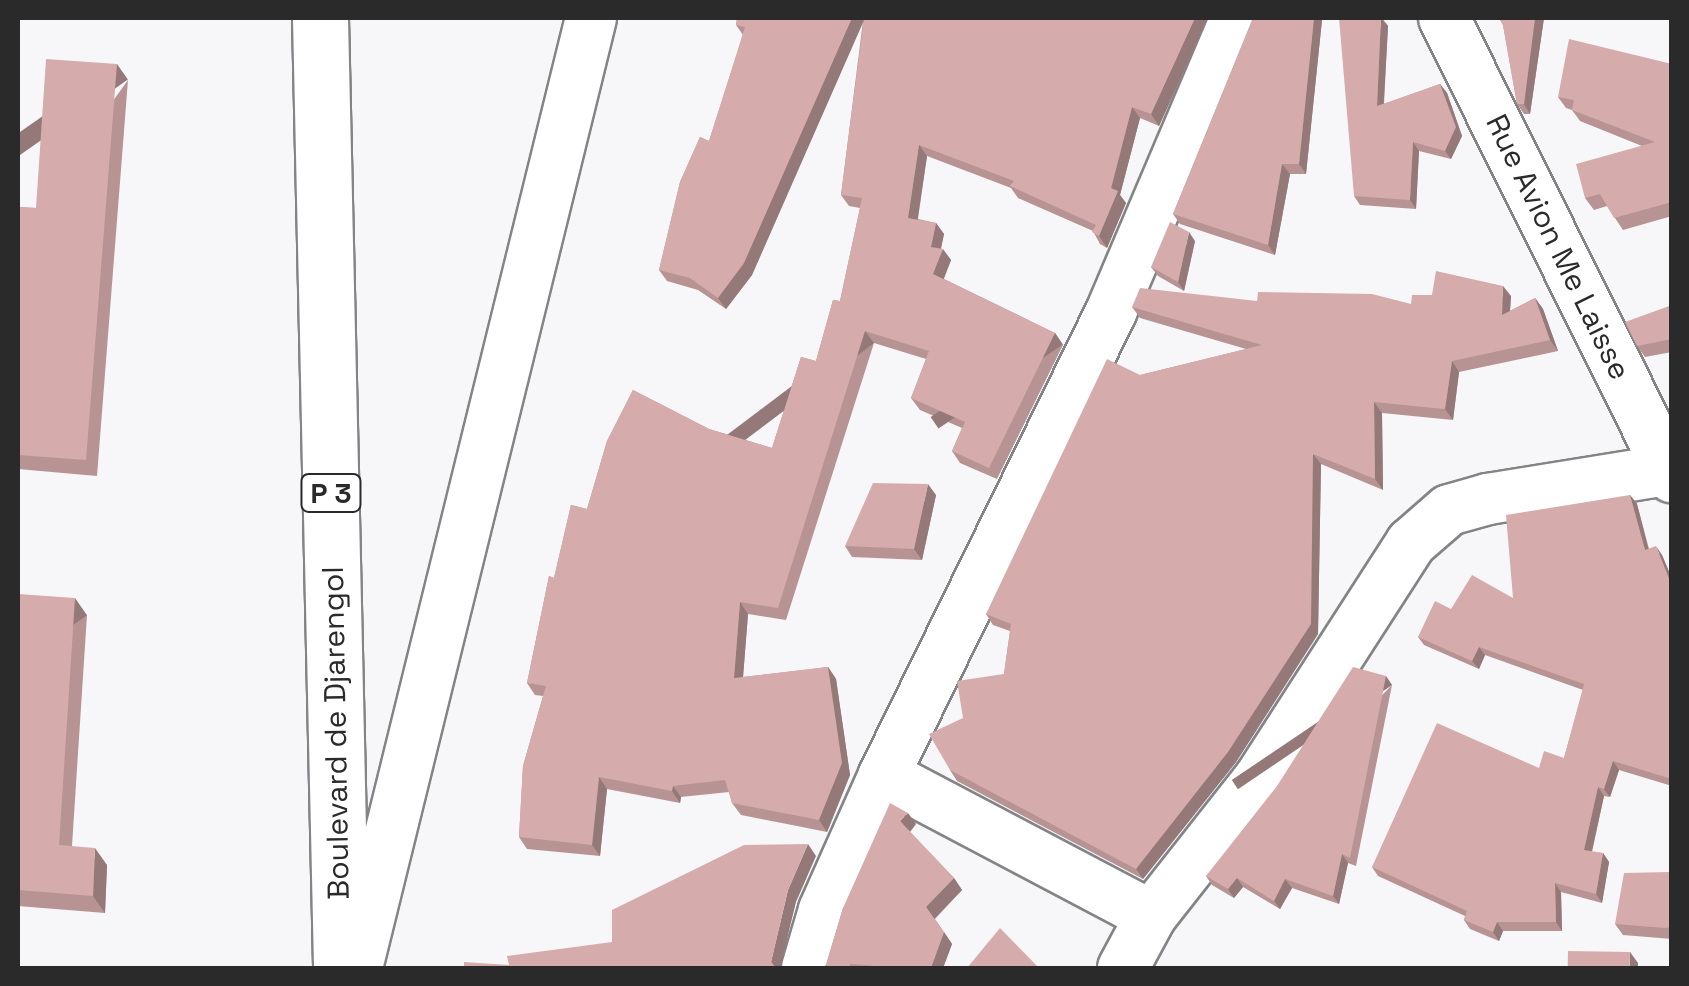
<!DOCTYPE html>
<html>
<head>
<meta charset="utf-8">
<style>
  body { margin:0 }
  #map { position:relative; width:1689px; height:986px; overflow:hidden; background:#f7f7fa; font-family:"Space Grotesk",sans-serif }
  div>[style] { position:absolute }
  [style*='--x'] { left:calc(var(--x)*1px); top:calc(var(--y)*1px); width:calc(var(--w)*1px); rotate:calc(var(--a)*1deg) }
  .roads { filter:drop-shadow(2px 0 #838486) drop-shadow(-2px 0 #838486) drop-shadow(0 2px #838486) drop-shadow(0 -2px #838486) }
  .minor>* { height:50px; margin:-25px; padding:0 25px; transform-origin:25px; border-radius:25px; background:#fff }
  .major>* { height:55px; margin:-27.5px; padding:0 27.5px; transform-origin:27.5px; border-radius:27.5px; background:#fff }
  .wall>* { inset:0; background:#b79493 }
  .shaded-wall>* { inset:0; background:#957878; transform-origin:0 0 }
  .building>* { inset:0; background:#d5acab; transform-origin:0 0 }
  span { translate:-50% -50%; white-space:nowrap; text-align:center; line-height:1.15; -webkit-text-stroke:8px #fff; paint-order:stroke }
  .shield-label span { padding:2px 8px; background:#fff; border:2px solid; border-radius:8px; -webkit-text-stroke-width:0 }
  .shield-label { font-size:28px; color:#2a2a2b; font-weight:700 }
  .street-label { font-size:30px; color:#2a2a2b }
  .frame { position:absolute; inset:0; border:20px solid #2a2a2b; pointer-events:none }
</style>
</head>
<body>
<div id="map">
  <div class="roads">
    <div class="minor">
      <i style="--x:1444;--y:18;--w:513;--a:63.58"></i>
      <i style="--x:884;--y:775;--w:302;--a:27.8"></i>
      <i style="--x:357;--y:968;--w:978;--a:-76.16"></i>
      <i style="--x:807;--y:968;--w:60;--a:-73.7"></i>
      <i style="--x:824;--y:910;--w:148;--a:-66"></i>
      <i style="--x:884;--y:775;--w:516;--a:-63.88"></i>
      <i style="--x:1111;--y:312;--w:319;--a:-67"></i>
      <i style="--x:1123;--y:968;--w:59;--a:-61.7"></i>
      <i style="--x:1151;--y:916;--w:174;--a:-51.8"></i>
      <i style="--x:1259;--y:779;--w:281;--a:-57.2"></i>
      <i style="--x:1411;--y:543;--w:50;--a:-41"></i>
      <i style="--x:1449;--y:510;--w:41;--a:-15.8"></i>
      <i style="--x:1488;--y:499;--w:182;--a:-9.2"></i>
    </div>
    <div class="major">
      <i style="--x:320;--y:18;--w:950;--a:88.73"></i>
    </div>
  </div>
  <div class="wall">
    <i style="clip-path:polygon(737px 18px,1208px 18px,1159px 126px,1140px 118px,1120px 195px,1126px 203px,1107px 248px,1100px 244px,1093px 231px,1018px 198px,1011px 188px,927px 156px,918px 219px,936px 223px,944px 234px,941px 248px,951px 260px,944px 279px,1055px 333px,1063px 345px,997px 479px,960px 463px,952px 451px,962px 428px,920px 410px,911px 398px,926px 359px,874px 343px,786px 620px,748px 614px,743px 677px,828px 667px,836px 679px,850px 775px,827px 832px,741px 815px,732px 803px,729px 792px,681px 797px,680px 803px,607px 789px,600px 856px,527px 849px,519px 837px,523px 766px,543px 696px,535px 695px,527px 683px,549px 576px,554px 578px,571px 505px,587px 509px,607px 441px,633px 390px,709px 429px,772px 448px,801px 357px,816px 361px,833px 300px,840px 301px,860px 208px,849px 206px,841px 195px,863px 21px,752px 275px,726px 309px,698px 290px,667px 281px,659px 270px,680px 182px,700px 137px,709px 141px,743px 35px,736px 25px)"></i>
    <i style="clip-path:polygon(1253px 18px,1320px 18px,1322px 20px,1306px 174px,1290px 174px,1275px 255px,1180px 224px,1173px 214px)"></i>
    <i style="clip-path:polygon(1382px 18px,1388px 26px,1384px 104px,1440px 84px,1447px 93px,1462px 136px,1451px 159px,1419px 151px,1416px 209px,1360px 205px,1354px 196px)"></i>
    <i style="clip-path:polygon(1499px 18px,1544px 18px,1530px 114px,1524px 114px,1517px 104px,1503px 25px)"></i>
    <i style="clip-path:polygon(1672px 64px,1672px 216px,1623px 230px,1607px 206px,1594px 210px,1585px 198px,1642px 146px,1580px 121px,1572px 110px,1566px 108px,1558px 97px)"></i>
    <i style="clip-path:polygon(128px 80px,97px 476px,18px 469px,18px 207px,36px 208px)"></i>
    <i style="clip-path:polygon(1195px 241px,1184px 291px,1158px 276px,1151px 267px)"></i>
    <i style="clip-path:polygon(1511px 296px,1510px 311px,1535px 298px,1543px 309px,1558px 351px,1459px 372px,1453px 420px,1382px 413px,1383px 490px,1321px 464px,1318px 634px,1236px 762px,1143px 879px,957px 781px,950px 770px,963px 718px,1004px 674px,1010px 631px,993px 625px,986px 614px,1140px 375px,1246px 349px,1140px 318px,1132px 307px,1257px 301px,1411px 304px)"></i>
    <i style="clip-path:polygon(1672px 305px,1672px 352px,1645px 357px,1637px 346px)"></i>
    <i style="clip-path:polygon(936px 495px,922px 560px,852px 557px,845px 546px)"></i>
    <i style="clip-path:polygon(1630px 495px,1637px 504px,1649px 549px,1662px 555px,1672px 579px,1672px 786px,1619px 770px,1610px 797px,1604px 796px,1592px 852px,1603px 853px,1609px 862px,1602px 903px,1561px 892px,1562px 931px,1503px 931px,1499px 941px,1470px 929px,1464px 920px,1465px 916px,1378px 876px,1372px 867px,1564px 758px,1583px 690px,1485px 655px,1479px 669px,1424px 645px,1418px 637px,1451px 609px,1513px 598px)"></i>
    <i style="clip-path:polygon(18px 594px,87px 615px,72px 846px,107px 865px,105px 913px,18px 906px)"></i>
    <i style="clip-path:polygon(1392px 685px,1356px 866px,1348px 863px,1339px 904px,1292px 888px,1280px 909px,1243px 887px,1234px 898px,1212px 885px,1206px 876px)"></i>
    <i style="clip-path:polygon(916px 824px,910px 832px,954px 878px,962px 890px,935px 919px,952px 944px,943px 968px,822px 968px,826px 965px,843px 908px)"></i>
    <i style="clip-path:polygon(1672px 863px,1672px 939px,1623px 935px,1615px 924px,1669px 872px)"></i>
  </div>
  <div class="shaded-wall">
    <i style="clip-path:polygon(852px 18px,865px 18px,752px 275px,726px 309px,718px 298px)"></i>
    <i style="clip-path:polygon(1195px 18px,1208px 18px,1159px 126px,1151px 114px)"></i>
    <i style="clip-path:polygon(1314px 18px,1320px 18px,1322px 20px,1306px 174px,1299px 164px)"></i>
    <i style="clip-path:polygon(1381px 18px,1388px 26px,1383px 115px,1377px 106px)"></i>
    <i style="clip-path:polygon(1535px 18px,1544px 18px,1530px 114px,1524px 104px)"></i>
    <i style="left:117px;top:64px;width:19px;height:397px;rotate:55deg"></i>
    <i style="clip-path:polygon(1440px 84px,1447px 93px,1462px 136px,1451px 159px,1445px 151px)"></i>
    <i style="clip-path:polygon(1132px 107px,1140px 118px,1120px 195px,1126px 203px,1107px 248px,1099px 236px)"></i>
    <i style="clip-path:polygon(1413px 142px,1419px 151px,1416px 209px,1410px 200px)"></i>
    <i style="clip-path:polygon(919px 145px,927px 156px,916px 229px,908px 218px)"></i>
    <i style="clip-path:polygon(1282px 164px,1290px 174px,1275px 255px,1268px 245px)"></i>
    <i style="clip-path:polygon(936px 223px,944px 234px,939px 258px,943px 249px,951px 260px,941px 285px,933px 274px,931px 247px)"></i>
    <i style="clip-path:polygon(1189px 232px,1195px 241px,1184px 291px,1178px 282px)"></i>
    <i style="clip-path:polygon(1503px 286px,1511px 296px,1509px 326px,1502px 315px)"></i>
    <i style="clip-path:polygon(1535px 298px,1543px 309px,1558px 351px,1550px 340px)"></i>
    <i style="left:865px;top:331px;width:15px;height:290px;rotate:53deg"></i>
    <i style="left:1055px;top:333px;width:14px;height:150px;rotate:56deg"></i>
    <i style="clip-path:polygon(1452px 361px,1459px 372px,1453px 420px,1445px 409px)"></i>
    <i style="clip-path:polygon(1374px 402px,1382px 413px,1383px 490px,1375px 479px)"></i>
    <i style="clip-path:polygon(1313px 454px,1321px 464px,1318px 634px,1236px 762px,1143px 879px,1136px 869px)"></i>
    <i style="clip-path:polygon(928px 484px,936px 495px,922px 560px,914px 549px)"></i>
    <i style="clip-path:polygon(1630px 495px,1637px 504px,1651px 559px,1645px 550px)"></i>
    <i style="clip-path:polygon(1656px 546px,1662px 555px,1672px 579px,1672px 586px)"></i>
    <i style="left:75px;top:598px;width:21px;height:248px;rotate:55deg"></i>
    <i style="clip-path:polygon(740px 602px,748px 614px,742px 690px,734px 678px)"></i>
    <i style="clip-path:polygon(1479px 647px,1485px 655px,1479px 669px,1472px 661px)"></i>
    <i style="clip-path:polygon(828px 667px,836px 679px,850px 775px,827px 832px,819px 820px)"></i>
    <i style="left:1386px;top:676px;width:11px;height:186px;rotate:56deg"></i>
    <i style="clip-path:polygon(1613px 761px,1619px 770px,1610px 797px,1604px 789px)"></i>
    <i style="clip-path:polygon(599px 777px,607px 789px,600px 856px,592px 845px)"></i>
    <i style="clip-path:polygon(673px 786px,681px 797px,680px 803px,672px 791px)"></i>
    <i style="clip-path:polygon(1598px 787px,1604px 796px,1590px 859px,1584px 850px)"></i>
    <i style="clip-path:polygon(908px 813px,916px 824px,909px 833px,900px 821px)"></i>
    <i style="clip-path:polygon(808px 844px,816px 856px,796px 902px,780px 968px,775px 968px,771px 962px,788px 890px)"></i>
    <i style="clip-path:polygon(95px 848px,107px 865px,105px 913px,93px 896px)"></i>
    <i style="clip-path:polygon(1603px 853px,1609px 862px,1602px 903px,1596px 894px)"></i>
    <i style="clip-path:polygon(1342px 854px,1348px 863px,1339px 904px,1333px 896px)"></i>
    <i style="clip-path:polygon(954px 878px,962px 890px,934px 919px,926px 907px)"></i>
    <i style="clip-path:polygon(1237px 878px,1243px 887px,1234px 898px,1228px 889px)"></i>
    <i style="clip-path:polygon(1285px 879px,1292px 888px,1280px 909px,1274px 901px)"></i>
    <i style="clip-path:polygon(1555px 883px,1561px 892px,1562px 931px,1556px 922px)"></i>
    <i style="clip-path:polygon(1497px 922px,1503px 931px,1499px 941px,1493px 932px)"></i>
    <i style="clip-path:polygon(944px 932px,952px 944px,943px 968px,931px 968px)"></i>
    <i style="clip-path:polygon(1630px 952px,1638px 963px,1638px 968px,1630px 968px)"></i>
  </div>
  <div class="building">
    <i style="clip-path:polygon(737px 18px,852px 18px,744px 263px,718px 298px,690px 278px,659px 270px,680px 182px,700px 137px,709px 141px,745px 27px,736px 25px)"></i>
    <i style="clip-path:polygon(864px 18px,1195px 18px,1151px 114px,1132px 107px,1111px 188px,1118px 191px,1099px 236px,1092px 232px,1096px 225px,1010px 186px,1014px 181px,919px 145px,908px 218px,936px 223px,931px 247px,943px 249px,933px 274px,1055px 333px,989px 468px,952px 451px,965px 422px,911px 398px,929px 351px,865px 331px,778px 608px,740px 602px,734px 678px,828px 667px,842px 763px,819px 820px,732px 803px,725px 780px,673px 786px,672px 791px,599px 777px,592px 845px,519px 837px,523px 766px,546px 686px,527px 683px,549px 576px,554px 578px,571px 505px,587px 509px,607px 441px,633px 390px,709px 429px,772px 448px,801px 357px,816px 361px,833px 300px,840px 301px,862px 198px,841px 195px)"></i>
    <i style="clip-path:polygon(1253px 18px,1314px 18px,1299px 164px,1282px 164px,1268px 245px,1173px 214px)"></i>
    <i style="clip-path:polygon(1339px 18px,1381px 18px,1377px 106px,1440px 84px,1456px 127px,1445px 151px,1413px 142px,1410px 200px,1354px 196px)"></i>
    <i style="clip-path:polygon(1499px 18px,1535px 18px,1524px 104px,1517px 104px,1503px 25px)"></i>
    <i style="clip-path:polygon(1569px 39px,1672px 64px,1672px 202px,1614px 218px,1600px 194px,1585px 198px,1576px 164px,1655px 142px,1572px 110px,1574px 100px,1558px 97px)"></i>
    <i style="clip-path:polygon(46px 59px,117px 64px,86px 460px,18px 455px,18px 207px,36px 208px)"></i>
    <i style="clip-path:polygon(1170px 222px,1189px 232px,1178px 282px,1151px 267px)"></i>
    <i style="clip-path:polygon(1436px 271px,1503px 286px,1502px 315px,1535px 298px,1550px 340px,1452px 361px,1445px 409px,1374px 402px,1375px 479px,1313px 454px,1311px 624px,1228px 752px,1136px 869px,950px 770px,929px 734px,963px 718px,957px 681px,1004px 674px,1011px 624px,986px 614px,1107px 359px,1140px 375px,1262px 345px,1132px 307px,1140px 288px,1257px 301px,1258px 292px,1372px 294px,1411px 304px,1412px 295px,1432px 295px)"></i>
    <i style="clip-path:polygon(1672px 305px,1672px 339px,1637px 346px,1625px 322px)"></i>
    <i style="clip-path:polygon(873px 483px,928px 484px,914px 549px,845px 546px)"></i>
    <i style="clip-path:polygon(1630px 495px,1645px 550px,1656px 546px,1672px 586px,1672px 779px,1613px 761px,1604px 789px,1598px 787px,1584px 850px,1603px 853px,1596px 894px,1555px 883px,1556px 922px,1497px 922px,1493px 932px,1464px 920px,1467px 911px,1372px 867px,1437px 723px,1539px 768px,1544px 751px,1564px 758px,1584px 684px,1479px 647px,1472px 661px,1418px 637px,1435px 601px,1451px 609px,1472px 575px,1513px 598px,1506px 515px)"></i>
    <i style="clip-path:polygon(18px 594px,75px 598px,59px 845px,95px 848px,93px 896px,18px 890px)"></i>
    <i style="clip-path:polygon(1353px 667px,1386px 676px,1350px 858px,1342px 854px,1333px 896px,1285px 879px,1274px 901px,1237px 878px,1228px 889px,1206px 876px,1277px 786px)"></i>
    <i style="clip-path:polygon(890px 803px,908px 813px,900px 821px,954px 878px,926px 907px,944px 932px,931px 968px,900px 968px,850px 964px,849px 968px,822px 968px,826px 965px,843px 908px)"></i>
    <i style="clip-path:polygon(808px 844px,788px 890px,771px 962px,776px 968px,464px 968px,464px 962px,509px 965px,507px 956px,612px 942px,612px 910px,744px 845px)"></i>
    <i style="clip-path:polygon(1670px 863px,1672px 863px,1672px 927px,1665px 928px,1615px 924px,1624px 873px,1669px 872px)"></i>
    <i style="clip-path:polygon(1000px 928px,1039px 968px,967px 968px)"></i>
    <i style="left:1568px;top:951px;width:62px;height:17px;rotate:1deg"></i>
  </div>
  <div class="shield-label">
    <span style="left:331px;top:493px">P 3</span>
  </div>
  <div class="street-label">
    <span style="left:1558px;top:247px;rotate:64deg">Rue Avion Me Laisse</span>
    <span style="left:336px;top:733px;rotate:-91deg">Boulevard de Djarengol</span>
  </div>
  <div class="frame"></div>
</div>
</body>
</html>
